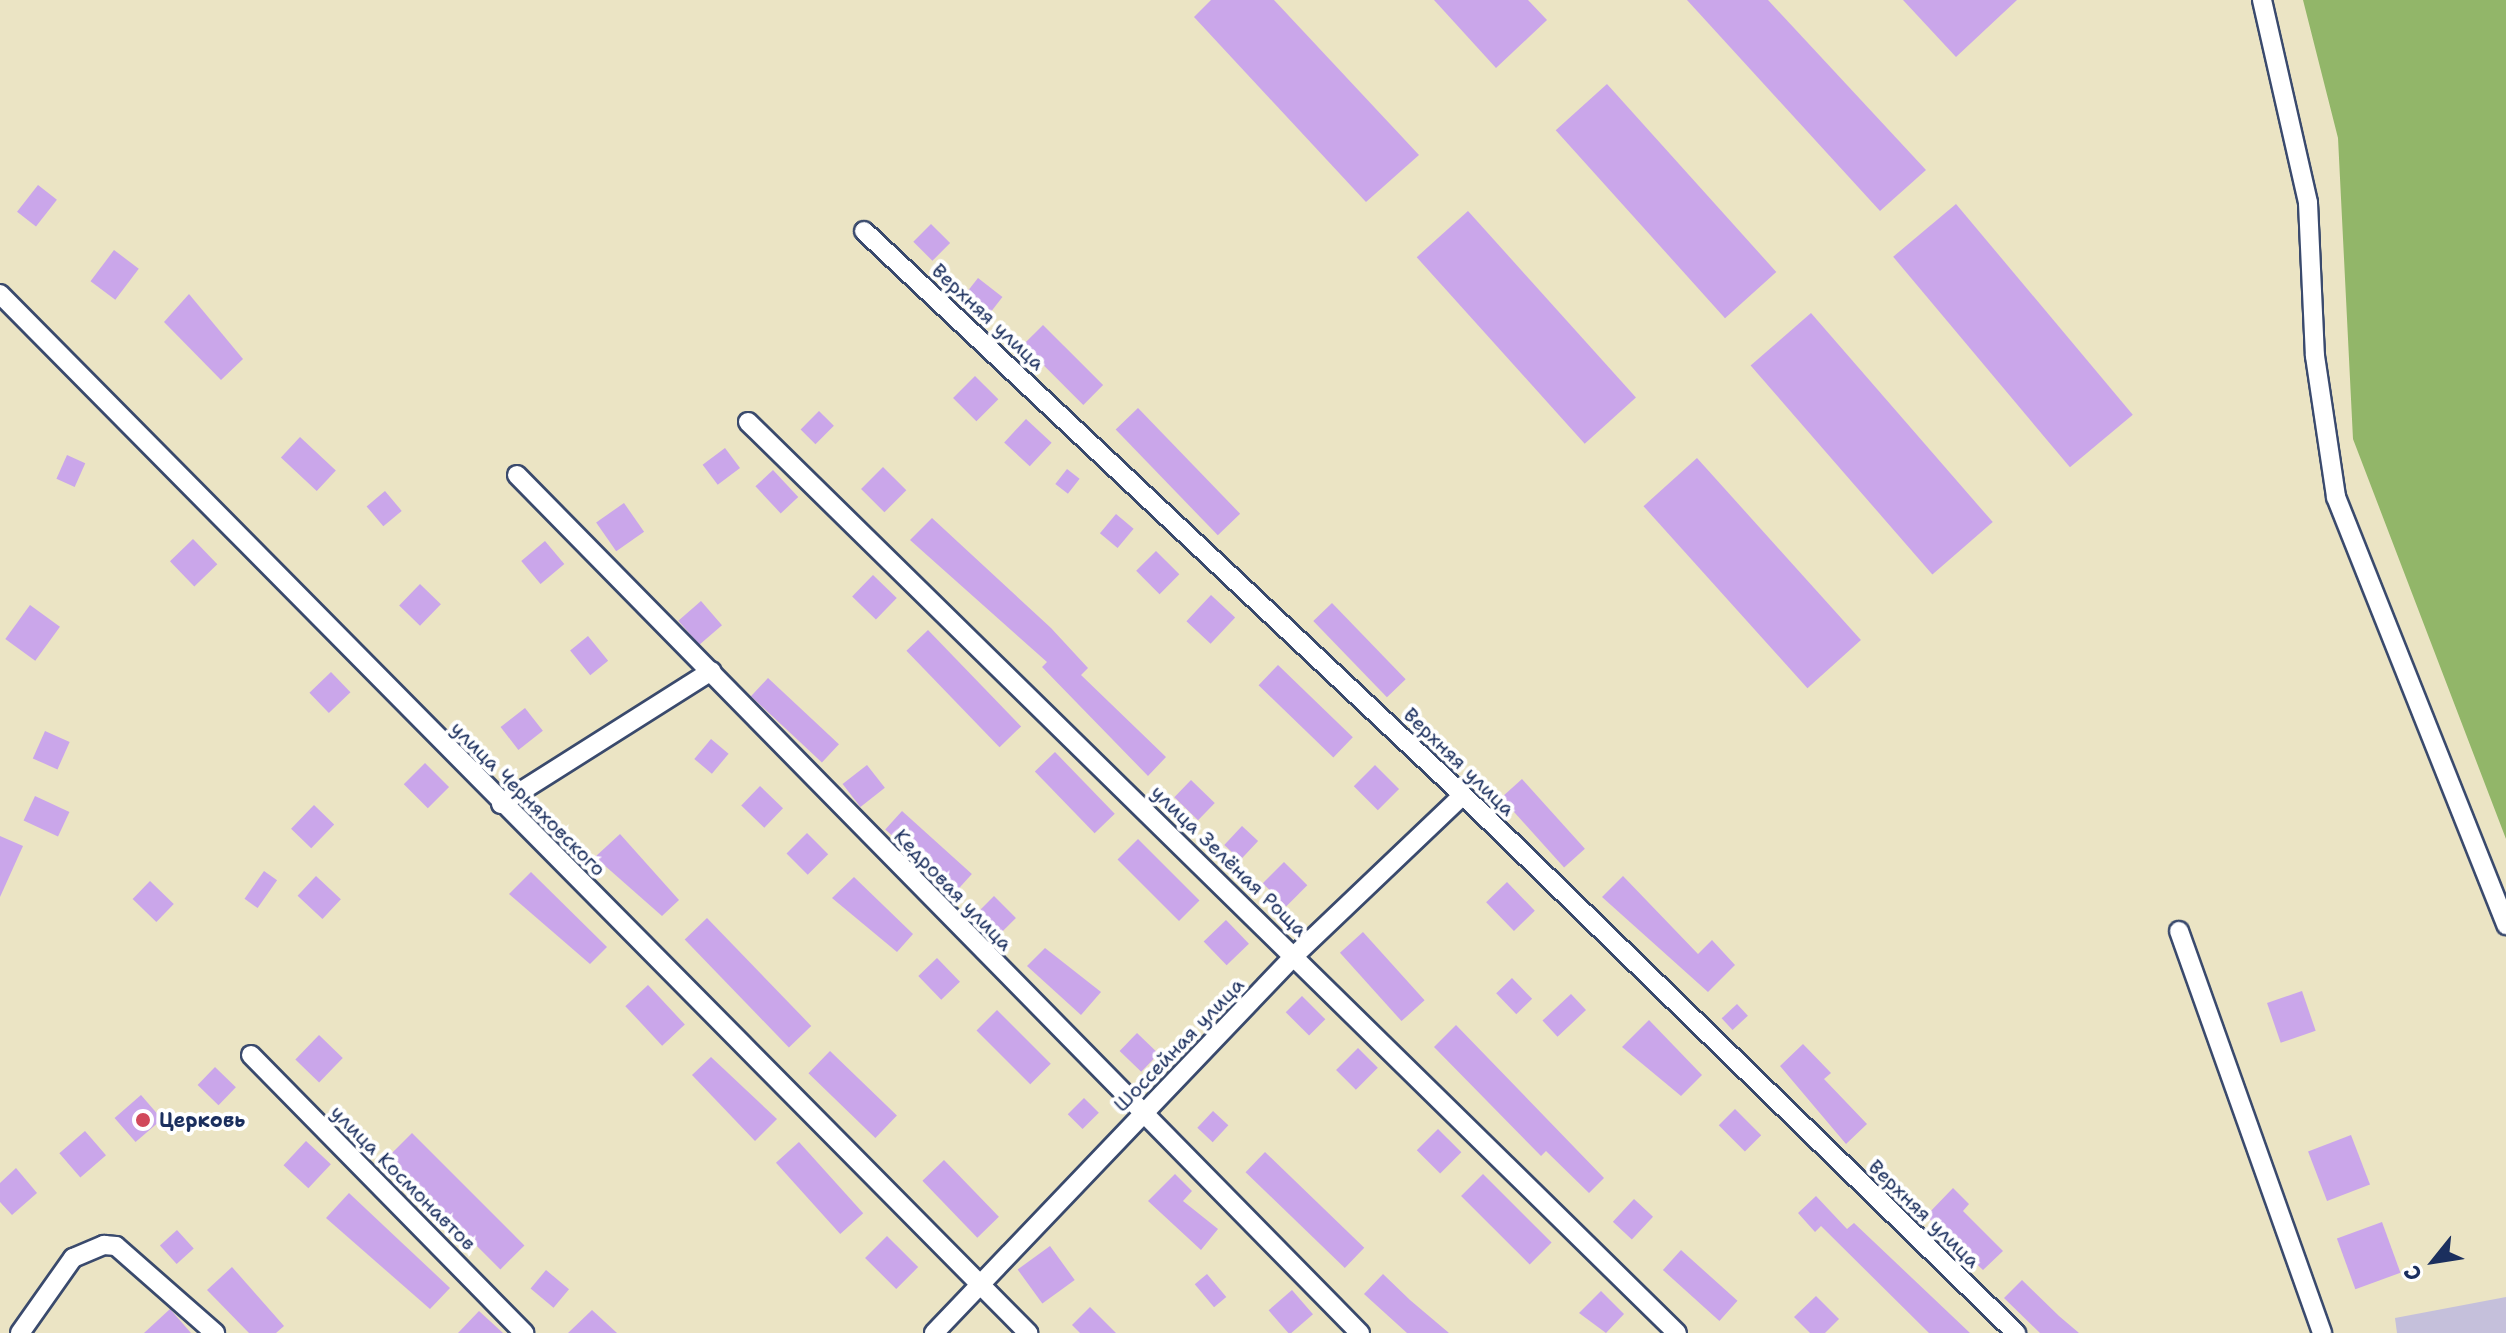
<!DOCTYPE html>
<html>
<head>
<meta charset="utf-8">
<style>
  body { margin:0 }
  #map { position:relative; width:2506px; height:1333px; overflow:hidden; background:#ebe4c4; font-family:"Shantell Sans",sans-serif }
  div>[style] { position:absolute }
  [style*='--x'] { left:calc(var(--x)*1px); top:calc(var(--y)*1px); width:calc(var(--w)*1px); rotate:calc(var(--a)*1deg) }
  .industrial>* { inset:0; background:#c5c0db }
  .forest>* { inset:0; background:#92b669 }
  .building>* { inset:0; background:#caa6ea; transform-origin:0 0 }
  .roads { filter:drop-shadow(2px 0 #3a4a6d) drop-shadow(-2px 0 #3a4a6d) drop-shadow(0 2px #3a4a6d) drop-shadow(0 -2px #3a4a6d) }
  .street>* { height:18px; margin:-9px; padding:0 9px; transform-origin:9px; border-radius:9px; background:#fff }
  .dots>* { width:22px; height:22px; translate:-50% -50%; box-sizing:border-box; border:4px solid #fff; border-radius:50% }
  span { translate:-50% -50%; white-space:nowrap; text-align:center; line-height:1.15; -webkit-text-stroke:8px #fff; paint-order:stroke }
  .street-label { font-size:20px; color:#1b2f5e }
  .poi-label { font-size:20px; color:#1b2f5e; font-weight:700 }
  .left { translate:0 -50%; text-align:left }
  .north { position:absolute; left:2394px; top:1221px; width:80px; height:80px; -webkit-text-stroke:6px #fff; paint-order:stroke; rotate:240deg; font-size:22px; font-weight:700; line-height:32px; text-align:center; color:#1b2f5e }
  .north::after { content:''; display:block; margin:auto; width:28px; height:36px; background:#1b2f5e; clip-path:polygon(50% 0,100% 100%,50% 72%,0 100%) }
</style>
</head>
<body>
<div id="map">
  <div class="industrial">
    <i style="clip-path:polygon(2506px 1297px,2506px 1333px,2397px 1333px,2395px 1318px)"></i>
  </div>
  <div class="forest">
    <i style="clip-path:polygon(2303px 0,2506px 0,2506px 839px,2353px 439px,2338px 138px)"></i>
  </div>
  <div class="building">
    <i style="clip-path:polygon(1211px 0,1274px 0,1419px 155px,1366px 202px,1194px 17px)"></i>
    <i style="clip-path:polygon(1434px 0,1528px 0,1547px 20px,1496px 68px)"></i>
    <i style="clip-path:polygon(1687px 0,1768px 0,1926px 170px,1880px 211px)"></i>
    <i style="clip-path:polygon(1903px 0,2017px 0,1956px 57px)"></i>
    <i style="left:1607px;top:84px;width:253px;height:69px;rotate:48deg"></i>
    <i style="left:38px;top:185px;width:24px;height:34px;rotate:38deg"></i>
    <i style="left:1956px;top:204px;width:275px;height:82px;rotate:50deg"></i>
    <i style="left:1468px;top:211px;width:251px;height:69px;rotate:48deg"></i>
    <i style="left:931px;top:224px;width:27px;height:25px;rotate:45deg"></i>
    <i style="left:114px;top:250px;width:31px;height:39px;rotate:37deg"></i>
    <i style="left:978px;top:278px;width:31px;height:23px;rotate:38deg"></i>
    <i style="clip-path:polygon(189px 294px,243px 359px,221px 380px,164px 322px)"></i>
    <i style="left:1811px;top:313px;width:277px;height:80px;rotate:49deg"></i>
    <i style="left:1043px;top:325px;width:85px;height:28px;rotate:45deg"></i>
    <i style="left:975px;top:376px;width:33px;height:31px;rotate:45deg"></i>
    <i style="left:1138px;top:408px;width:147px;height:31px;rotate:46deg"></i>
    <i style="left:819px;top:411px;width:21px;height:26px;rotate:45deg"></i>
    <i style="left:1026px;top:419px;width:35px;height:32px;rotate:43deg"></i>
    <i style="left:300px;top:437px;width:49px;height:28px;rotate:43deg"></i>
    <i style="left:725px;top:448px;width:25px;height:28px;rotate:53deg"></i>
    <i style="left:67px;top:455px;width:20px;height:26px;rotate:24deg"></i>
    <i style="left:1697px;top:458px;width:245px;height:72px;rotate:48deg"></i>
    <i style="left:883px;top:467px;width:33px;height:31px;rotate:45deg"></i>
    <i style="left:1067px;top:469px;width:16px;height:19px;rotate:38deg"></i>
    <i style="left:773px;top:470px;width:37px;height:24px;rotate:47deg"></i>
    <i style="left:385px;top:491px;width:26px;height:24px;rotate:50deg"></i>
    <i style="left:624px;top:503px;width:35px;height:34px;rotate:55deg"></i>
    <i style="left:1116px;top:514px;width:23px;height:25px;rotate:40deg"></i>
    <i style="clip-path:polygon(932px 518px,1051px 628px,1088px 668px,1081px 675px,1166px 757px,1148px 776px,1042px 667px,1047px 662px,910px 540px)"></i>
    <i style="left:193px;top:539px;width:35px;height:32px;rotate:46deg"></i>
    <i style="left:545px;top:541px;width:30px;height:31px;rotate:50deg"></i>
    <i style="left:1156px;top:551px;width:33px;height:28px;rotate:45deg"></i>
    <i style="left:873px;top:575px;width:33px;height:30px;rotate:44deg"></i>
    <i style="left:420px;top:584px;width:29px;height:30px;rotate:44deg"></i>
    <i style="left:1211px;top:595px;width:33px;height:36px;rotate:43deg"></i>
    <i style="left:701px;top:601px;width:32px;height:30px;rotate:49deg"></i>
    <i style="left:1332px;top:603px;width:106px;height:26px;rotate:46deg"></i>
    <i style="left:30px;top:605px;width:37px;height:42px;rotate:36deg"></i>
    <i style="left:928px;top:630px;width:134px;height:30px;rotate:46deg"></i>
    <i style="left:588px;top:636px;width:32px;height:23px;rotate:51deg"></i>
    <i style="left:1278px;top:665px;width:104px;height:28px;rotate:44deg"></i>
    <i style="left:331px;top:672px;width:28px;height:30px;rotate:46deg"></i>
    <i style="left:768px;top:678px;width:97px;height:25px;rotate:43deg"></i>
    <i style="left:525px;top:708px;width:29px;height:31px;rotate:52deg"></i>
    <i style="left:45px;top:731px;width:27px;height:30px;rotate:24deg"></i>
    <i style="left:711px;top:739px;width:23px;height:26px;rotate:40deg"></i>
    <i style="left:1055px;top:752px;width:86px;height:28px;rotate:46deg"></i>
    <i style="left:425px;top:763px;width:34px;height:30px;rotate:45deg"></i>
    <i style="left:867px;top:765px;width:29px;height:31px;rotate:52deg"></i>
    <i style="left:1375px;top:765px;width:34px;height:30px;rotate:45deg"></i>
    <i style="left:1522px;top:779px;width:94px;height:28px;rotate:48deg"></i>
    <i style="left:1191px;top:780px;width:33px;height:24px;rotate:44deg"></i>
    <i style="left:760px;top:786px;width:32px;height:27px;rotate:44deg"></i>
    <i style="left:35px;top:796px;width:38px;height:27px;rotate:25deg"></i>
    <i style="left:314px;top:805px;width:28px;height:33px;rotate:44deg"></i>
    <i style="left:902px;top:811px;width:94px;height:25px;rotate:42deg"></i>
    <i style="left:1242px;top:826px;width:22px;height:26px;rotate:43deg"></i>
    <i style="left:807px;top:833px;width:30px;height:29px;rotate:45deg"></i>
    <i style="clip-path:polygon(620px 834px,679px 900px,662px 916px,595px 857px)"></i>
    <i style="clip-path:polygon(0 836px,23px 846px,0 897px)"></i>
    <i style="left:1138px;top:839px;width:87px;height:29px;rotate:45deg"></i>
    <i style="left:1284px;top:862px;width:33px;height:30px;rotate:45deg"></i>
    <i style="left:264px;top:871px;width:16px;height:34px;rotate:35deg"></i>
    <i style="clip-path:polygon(531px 872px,607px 947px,590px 964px,509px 894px)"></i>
    <i style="left:316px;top:876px;width:34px;height:27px;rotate:43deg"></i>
    <i style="clip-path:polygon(1623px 876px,1698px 954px,1712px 940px,1735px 965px,1708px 992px,1602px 897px)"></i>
    <i style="clip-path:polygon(854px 877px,913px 934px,897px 952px,832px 898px)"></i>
    <i style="left:150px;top:881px;width:33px;height:25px;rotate:44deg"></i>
    <i style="left:1507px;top:882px;width:40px;height:29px;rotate:46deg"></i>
    <i style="left:994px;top:896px;width:31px;height:26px;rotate:45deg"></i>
    <i style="left:707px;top:918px;width:150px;height:31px;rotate:46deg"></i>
    <i style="left:1226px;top:920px;width:33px;height:31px;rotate:46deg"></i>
    <i style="left:1363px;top:932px;width:92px;height:31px;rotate:48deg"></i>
    <i style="clip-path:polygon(1045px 948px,1101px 992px,1081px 1015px,1027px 966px)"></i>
    <i style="left:937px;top:958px;width:33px;height:26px;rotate:46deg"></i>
    <i style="left:1512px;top:978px;width:29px;height:22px;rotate:46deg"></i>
    <i style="left:648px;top:985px;width:54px;height:31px;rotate:47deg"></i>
    <i style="left:2302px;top:991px;width:42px;height:37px;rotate:71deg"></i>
    <i style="left:1571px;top:994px;width:22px;height:39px;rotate:47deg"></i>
    <i style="left:1302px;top:996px;width:33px;height:23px;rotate:45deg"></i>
    <i style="left:1737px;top:1004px;width:16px;height:21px;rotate:47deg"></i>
    <i style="left:997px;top:1010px;width:76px;height:29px;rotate:45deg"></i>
    <i style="clip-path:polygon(1649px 1020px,1702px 1075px,1681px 1096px,1622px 1047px)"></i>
    <i style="clip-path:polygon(1456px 1025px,1604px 1178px,1589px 1193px,1546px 1151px,1541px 1156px,1434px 1047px)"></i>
    <i style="left:1137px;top:1033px;width:30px;height:25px;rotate:44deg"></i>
    <i style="left:319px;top:1035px;width:33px;height:34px;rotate:44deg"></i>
    <i style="clip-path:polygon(1803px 1044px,1831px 1073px,1824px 1079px,1867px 1124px,1846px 1144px,1780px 1066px)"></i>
    <i style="left:1358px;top:1048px;width:28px;height:31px;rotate:45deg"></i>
    <i style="left:830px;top:1051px;width:93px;height:31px;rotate:44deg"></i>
    <i style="clip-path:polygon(711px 1057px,777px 1119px,755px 1141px,692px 1075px)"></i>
    <i style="left:215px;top:1067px;width:29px;height:25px;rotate:44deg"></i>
    <i style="left:141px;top:1095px;width:32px;height:35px;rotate:49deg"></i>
    <i style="left:1084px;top:1098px;width:21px;height:23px;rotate:45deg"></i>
    <i style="left:1735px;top:1109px;width:37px;height:23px;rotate:45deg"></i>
    <i style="left:1213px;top:1111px;width:21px;height:23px;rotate:43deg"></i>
    <i style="left:1438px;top:1129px;width:33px;height:30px;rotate:45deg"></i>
    <i style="left:85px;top:1131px;width:32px;height:34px;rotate:49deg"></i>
    <i style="left:412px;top:1133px;width:159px;height:34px;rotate:45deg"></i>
    <i style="left:2351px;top:1135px;width:53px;height:46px;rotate:69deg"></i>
    <i style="left:306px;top:1141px;width:34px;height:33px;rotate:43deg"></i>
    <i style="left:799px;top:1142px;width:96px;height:31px;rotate:48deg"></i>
    <i style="left:1265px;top:1152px;width:138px;height:28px;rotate:44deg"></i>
    <i style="left:944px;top:1160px;width:79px;height:30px;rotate:46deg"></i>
    <i style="clip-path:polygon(16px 1168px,37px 1193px,12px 1215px,0 1202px,0 1183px)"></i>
    <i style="clip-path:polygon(1175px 1174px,1192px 1191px,1183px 1201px,1218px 1229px,1201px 1250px,1148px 1201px)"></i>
    <i style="left:1483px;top:1174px;width:97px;height:31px;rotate:45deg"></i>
    <i style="clip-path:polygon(1953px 1188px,1969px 1204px,1963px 1211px,2003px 1251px,1983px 1270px,1926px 1216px)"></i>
    <i style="clip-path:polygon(349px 1193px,450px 1288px,430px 1309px,326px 1218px)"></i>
    <i style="clip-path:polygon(1816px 1196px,1847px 1229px,1854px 1223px,1970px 1333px,1929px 1333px,1821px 1226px,1815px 1232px,1798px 1213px)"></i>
    <i style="left:1634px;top:1199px;width:26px;height:31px;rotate:43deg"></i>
    <i style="left:2382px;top:1222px;width:54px;height:48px;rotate:70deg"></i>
    <i style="left:177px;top:1230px;width:25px;height:23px;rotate:48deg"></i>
    <i style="left:887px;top:1236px;width:44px;height:31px;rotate:45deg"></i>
    <i style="left:1050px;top:1246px;width:42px;height:40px;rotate:54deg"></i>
    <i style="left:1681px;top:1250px;width:76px;height:27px;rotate:42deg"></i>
    <i style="clip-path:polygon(232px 1267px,284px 1326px,276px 1333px,249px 1333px,207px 1290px)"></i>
    <i style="left:546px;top:1270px;width:30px;height:24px;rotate:40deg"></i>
    <i style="left:1207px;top:1274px;width:30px;height:16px;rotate:50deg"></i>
    <i style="clip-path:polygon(1383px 1274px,1410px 1300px,1449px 1333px,1407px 1333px,1364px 1294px)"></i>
    <i style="clip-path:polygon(2022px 1280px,2059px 1316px,2079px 1333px,2040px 1333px,2004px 1298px)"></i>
    <i style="left:1292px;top:1290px;width:32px;height:31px;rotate:49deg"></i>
    <i style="clip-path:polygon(1601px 1291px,1624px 1314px,1606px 1333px,1579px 1313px)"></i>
    <i style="clip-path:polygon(1816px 1296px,1839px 1319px,1825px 1333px,1810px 1333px,1794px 1317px)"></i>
    <i style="clip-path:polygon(1090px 1307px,1116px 1333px,1080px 1333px,1072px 1325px)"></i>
    <i style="clip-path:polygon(170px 1309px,191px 1333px,144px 1333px)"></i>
    <i style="clip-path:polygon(592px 1310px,617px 1333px,568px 1333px)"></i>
    <i style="clip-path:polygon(479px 1311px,503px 1333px,458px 1333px)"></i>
  </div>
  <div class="roads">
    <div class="street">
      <i style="--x:2262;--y:0;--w:208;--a:77.2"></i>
      <i style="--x:2308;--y:203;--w:153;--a:87.4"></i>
      <i style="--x:2315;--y:356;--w:143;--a:81.5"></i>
      <i style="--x:2336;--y:497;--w:461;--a:68.3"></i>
      <i style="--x:864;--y:231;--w:823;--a:43.28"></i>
      <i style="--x:1463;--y:795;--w:772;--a:44.21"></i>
      <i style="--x:0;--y:294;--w:1462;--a:45.3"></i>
      <i style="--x:748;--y:422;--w:1301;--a:44.44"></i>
      <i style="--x:517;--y:475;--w:1203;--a:45.51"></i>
      <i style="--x:501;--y:804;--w:249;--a:-32.3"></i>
      <i style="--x:2179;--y:931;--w:427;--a:70.4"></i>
      <i style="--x:251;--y:1055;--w:390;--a:45.5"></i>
      <i style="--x:20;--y:1333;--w:92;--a:-54.8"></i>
      <i style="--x:73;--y:1258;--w:34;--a:-23"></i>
      <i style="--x:104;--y:1245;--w:12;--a:5"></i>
      <i style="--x:116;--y:1246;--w:132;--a:41.3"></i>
      <i style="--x:934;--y:1333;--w:521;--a:-46.32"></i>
      <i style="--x:1294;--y:956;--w:233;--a:-43.6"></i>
    </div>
  </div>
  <div class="dots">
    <i style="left:143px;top:1120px;background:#d1495b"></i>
  </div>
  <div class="street-label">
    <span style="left:988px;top:317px;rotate:43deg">Верхняя улица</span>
    <span style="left:1459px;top:762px;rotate:44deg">Верхняя улица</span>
    <span style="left:528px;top:799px;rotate:45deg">улица Черняховского</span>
    <span style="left:1229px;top:861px;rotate:44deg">улица Зелёная Роща</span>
    <span style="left:953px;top:890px;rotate:46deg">Кедровая улица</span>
    <span style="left:1179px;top:1045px;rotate:-46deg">Шоссейная улица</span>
    <span style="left:403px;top:1178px;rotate:45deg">улица Космонавтов</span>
    <span style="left:1924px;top:1214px;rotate:44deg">Верхняя улица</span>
  </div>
  <div class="poi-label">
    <span class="left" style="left:159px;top:1120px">Церковь</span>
  </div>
  <div class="north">С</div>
</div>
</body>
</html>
